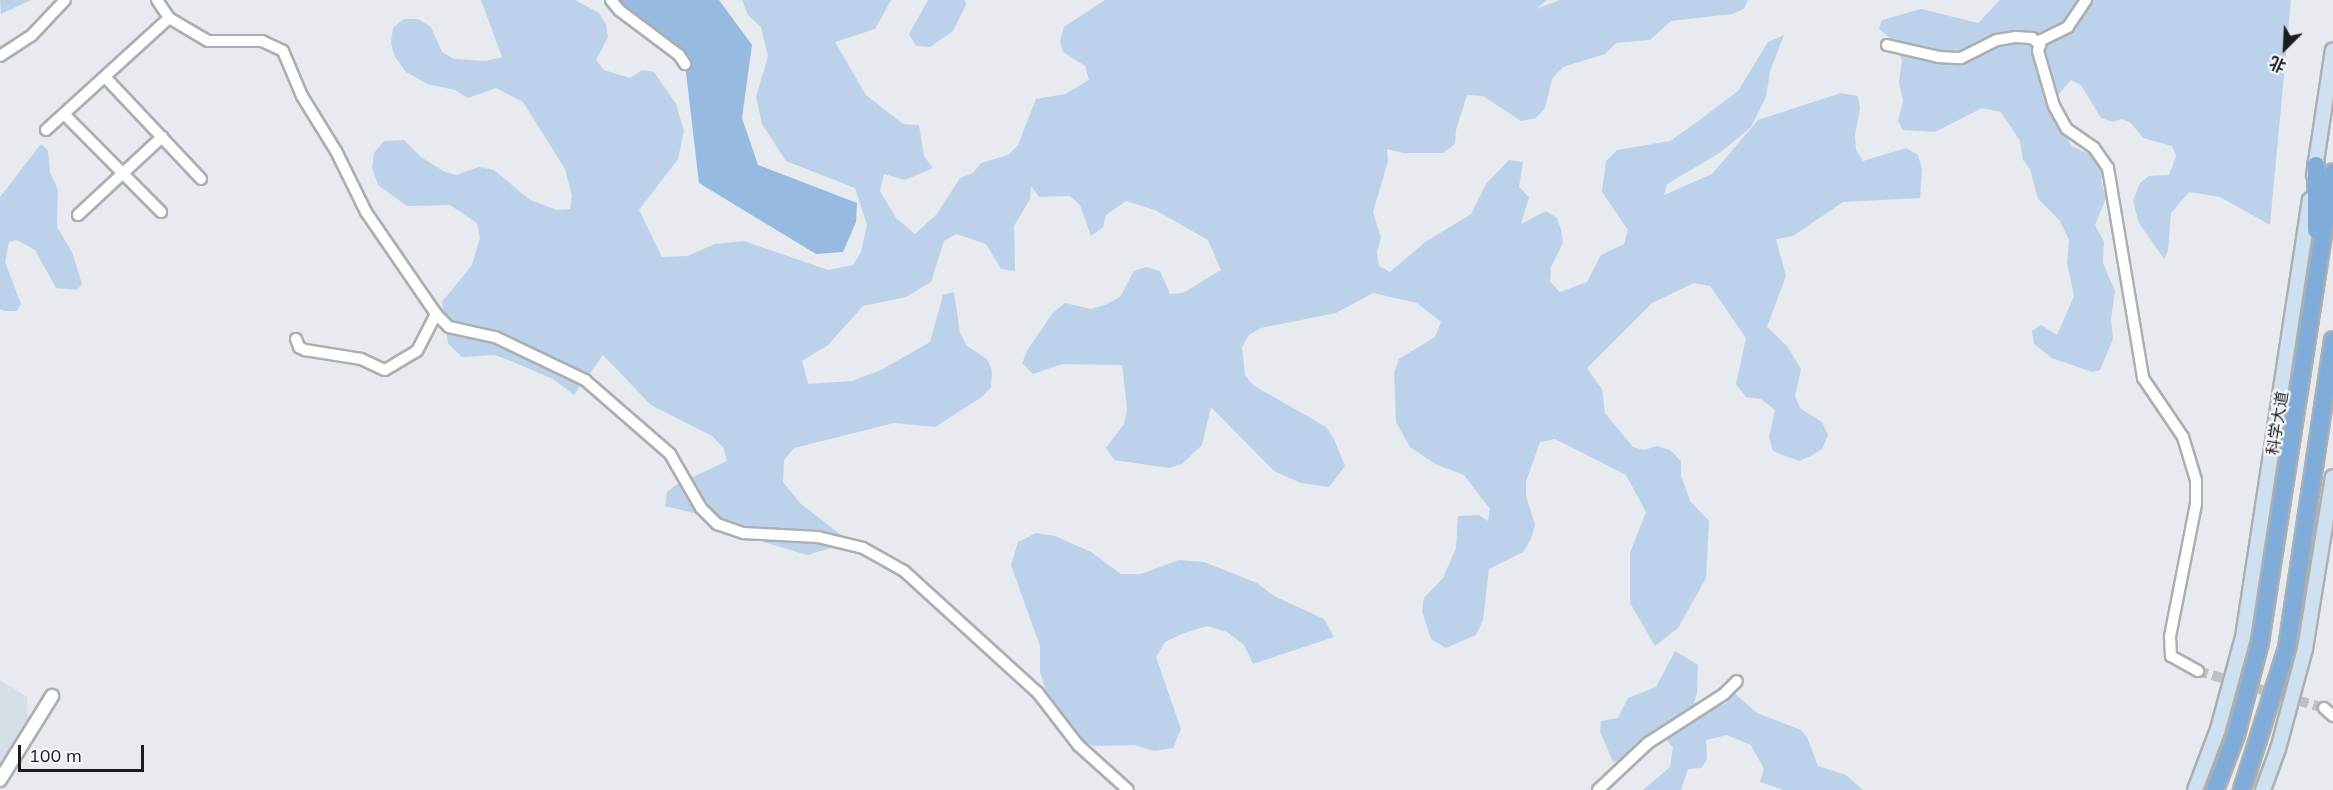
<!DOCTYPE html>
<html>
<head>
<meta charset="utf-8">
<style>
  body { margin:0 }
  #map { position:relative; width:2333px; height:790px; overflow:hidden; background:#e7eaee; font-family:Mulish,"Noto Sans SC",sans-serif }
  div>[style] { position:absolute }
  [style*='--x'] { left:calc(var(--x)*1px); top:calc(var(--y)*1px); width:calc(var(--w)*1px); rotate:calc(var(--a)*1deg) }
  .built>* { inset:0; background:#d6dee8 }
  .green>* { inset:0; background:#bcd2ea }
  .water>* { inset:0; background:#97bae0 }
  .minor-tunnel>* { height:10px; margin-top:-5px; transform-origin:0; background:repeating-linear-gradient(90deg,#bec1c4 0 10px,transparent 0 15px) }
  .roads { filter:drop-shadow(2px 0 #abafb2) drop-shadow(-2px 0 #abafb2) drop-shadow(0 2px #abafb2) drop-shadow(0 -2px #abafb2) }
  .minor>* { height:10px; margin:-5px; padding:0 5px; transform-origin:5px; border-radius:5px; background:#fff }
  .tertiary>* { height:12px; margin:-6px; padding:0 6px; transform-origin:6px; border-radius:6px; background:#fff }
  .secondary>* { height:14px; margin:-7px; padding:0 7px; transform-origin:7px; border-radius:7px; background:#cfe0f1 }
  .trunk>* { height:16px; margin:-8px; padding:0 8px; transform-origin:8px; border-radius:8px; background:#80acda }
  span { translate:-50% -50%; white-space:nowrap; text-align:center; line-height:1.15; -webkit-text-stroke:4.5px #f4f8fb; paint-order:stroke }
  .street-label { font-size:16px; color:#1c1d1e }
  .north { position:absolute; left:2255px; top:18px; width:60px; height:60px; -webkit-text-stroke:4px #f4f8fb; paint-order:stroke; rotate:204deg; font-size:16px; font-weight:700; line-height:24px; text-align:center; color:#1c1d1e }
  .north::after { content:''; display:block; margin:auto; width:21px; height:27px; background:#1c1d1e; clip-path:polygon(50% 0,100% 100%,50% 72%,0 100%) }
  .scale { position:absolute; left:18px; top:745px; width:126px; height:27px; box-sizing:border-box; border:3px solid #1c1d1e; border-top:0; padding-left:8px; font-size:18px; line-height:21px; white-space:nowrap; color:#1c1d1e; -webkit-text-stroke:4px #f4f8fb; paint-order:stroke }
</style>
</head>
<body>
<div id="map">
  <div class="built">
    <i style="clip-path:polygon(0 680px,27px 697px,28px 722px,0 766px)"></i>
  </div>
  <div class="green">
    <i style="clip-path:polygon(0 0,31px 0,1px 14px)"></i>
    <i style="clip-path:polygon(481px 0,575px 0,599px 13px,606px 24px,608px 37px,596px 60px,604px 70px,630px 78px,642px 70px,654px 72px,676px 104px,684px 131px,678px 159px,639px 210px,662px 257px,687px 256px,715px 244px,744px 241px,828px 270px,853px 265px,861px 252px,867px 225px,855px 188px,786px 161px,762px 124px,756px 97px,768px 56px,761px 27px,748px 15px,742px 0,891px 0,875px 29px,835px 42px,866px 95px,903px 124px,919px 125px,924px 156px,933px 168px,905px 180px,884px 174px,880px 191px,896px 218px,915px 234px,937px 214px,960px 178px,973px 173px,981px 163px,1008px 155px,1018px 145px,1036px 99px,1065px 94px,1089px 80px,1085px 66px,1063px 52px,1060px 41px,1064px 27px,1105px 0,1547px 0,1536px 9px,1560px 0,1748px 0,1744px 9px,1732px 14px,1671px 21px,1650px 40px,1616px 43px,1605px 54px,1563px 67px,1552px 79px,1545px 108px,1536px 118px,1521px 121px,1483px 96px,1467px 95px,1456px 130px,1455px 144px,1443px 153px,1403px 153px,1387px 149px,1388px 161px,1373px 212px,1381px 238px,1377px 253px,1379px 266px,1390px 272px,1424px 243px,1471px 214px,1486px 184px,1509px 160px,1523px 162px,1519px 187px,1529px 197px,1521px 224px,1546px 211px,1557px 218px,1561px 230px,1563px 243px,1551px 267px,1550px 282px,1560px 292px,1587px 282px,1601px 255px,1624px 244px,1628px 230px,1602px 192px,1606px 161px,1617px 150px,1670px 141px,1693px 125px,1738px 91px,1768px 42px,1784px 35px,1770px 71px,1766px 97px,1751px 127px,1721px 152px,1667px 184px,1664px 195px,1712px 174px,1758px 120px,1841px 93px,1858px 96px,1860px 109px,1855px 135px,1856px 150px,1863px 161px,1906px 148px,1918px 155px,1922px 169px,1920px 198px,1843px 202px,1793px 236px,1776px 239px,1786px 276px,1767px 327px,1787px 346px,1801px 369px,1795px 396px,1800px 408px,1822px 422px,1828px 435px,1822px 449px,1811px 456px,1799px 461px,1773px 451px,1769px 437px,1775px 410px,1761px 399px,1746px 397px,1736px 384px,1746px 338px,1710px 286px,1694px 283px,1652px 303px,1587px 368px,1602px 389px,1605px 413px,1633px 447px,1644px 450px,1657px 446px,1670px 450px,1681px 461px,1681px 475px,1690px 501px,1709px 521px,1706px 578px,1678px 628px,1655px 646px,1630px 603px,1630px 553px,1646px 512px,1626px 475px,1555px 439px,1540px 442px,1526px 482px,1526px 496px,1535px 525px,1531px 539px,1523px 552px,1489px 569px,1483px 620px,1476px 635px,1446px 648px,1431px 639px,1422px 611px,1424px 598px,1443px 578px,1456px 548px,1458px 516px,1479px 515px,1488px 521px,1490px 509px,1464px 475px,1435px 464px,1410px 447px,1396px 422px,1394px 373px,1399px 359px,1435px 337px,1441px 322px,1417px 303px,1373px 293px,1336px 313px,1261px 328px,1249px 335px,1242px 347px,1245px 375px,1253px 385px,1326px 427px,1334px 439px,1345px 466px,1329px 487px,1301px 483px,1274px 471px,1211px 407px,1202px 445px,1182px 464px,1169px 468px,1114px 460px,1106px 448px,1124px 424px,1127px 409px,1122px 365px,1062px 364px,1033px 374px,1022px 363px,1028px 349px,1052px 314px,1065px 303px,1091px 309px,1105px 305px,1120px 297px,1134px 271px,1146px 267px,1160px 271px,1170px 294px,1183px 293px,1221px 270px,1208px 240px,1155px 210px,1126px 201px,1106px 215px,1103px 227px,1091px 236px,1080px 205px,1070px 196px,1039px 197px,1031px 186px,1030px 199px,1014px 226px,1015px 271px,1001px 269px,986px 244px,956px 234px,944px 241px,931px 282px,906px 297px,863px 306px,828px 345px,802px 361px,808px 384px,852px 381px,881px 370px,930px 342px,943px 295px,954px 292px,960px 333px,967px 346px,987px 359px,992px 371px,991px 387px,982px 397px,935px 427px,894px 423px,794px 448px,784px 460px,783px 482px,800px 503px,842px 536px,835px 547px,807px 555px,764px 542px,727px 521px,665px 506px,667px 492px,676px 485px,727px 461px,723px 447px,712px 436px,651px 405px,603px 355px,574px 395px,553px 379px,511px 361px,495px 355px,462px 357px,448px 343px,442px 302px,472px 265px,480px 238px,477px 223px,450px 205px,407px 206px,378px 185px,372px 168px,374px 153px,384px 141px,404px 140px,421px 157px,443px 171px,456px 175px,479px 167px,494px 170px,530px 200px,557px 210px,570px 209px,572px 196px,565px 169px,523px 102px,496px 88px,468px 98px,455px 90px,427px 84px,406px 72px,395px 57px,391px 43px,393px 28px,404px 19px,418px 19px,431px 27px,442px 52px,454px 59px,486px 61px,502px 57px)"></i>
    <i style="clip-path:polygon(928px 0,965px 0,966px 5px,953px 31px,930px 47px,916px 46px,909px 34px)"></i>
    <i style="clip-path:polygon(2000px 0,2291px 0,2270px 225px,2220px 197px,2189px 192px,2171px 213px,2168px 251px,2164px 259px,2139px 223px,2133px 201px,2140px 183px,2149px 176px,2169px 175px,2176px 156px,2172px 146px,2143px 138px,2131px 123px,2122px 119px,2113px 122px,2101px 118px,2081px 85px,2071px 80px,2054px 100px,2071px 146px,2098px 158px,2103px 167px,2101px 181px,2106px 198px,2095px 225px,2104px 242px,2103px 263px,2115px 291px,2111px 319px,2113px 339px,2100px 370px,2092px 372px,2052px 358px,2034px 344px,2032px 331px,2041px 325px,2057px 335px,2074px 296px,2067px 263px,2069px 240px,2060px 221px,2038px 199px,2030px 169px,2023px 160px,2020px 141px,2001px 112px,1982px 108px,1935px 132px,1903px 130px,1898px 121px,1903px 101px,1899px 82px,1902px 61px,1895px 42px,1879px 29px,1882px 20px,1921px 9px,1978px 23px)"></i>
    <i style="clip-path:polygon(41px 144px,48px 151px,50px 172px,58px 190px,57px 227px,72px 252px,82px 284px,77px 290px,56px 288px,35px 250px,17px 240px,9px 242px,5px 262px,21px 304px,17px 311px,5px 311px,0 309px,0 197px)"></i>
    <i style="clip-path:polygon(1036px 533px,1055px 536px,1091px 552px,1121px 574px,1141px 574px,1179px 560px,1204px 562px,1257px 583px,1274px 596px,1324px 619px,1334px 637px,1253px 664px,1244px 645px,1227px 632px,1207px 626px,1184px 633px,1165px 642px,1156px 657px,1181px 729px,1173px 748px,1154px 751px,1134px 745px,1093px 746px,1057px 725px,1040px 672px,1040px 646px,1011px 565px,1018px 542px)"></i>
    <i style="clip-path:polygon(1675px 651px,1698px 665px,1697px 693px,1691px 713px,1726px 704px,1733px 692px,1757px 713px,1801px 730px,1807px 737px,1818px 766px,1846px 775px,1863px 790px,1784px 790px,1760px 782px,1764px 769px,1751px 745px,1727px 735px,1706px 740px,1707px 760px,1701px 768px,1688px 769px,1681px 790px,1643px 790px,1670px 767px,1673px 747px,1665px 739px,1654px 740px,1630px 759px,1613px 762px,1600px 731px,1601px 721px,1618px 718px,1628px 698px,1656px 687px)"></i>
  </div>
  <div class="water">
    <i style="clip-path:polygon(611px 0,719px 0,752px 45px,742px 118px,758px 165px,857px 203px,856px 222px,843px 252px,816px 254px,699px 183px,685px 64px)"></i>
  </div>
  <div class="minor-tunnel">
    <i style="--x:2198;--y:671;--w:131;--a:16.4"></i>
  </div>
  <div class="roads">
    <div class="minor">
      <i style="--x:157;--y:0;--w:22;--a:56"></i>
      <i style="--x:169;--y:18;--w:45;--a:30.5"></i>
      <i style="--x:208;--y:41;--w:54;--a:0"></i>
      <i style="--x:262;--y:41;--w:23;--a:25"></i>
      <i style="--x:283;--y:51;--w:49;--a:67.1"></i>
      <i style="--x:302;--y:96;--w:65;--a:58.3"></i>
      <i style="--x:336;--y:151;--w:68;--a:63.8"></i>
      <i style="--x:366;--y:212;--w:124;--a:55.5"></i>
      <i style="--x:436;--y:314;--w:18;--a:45"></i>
      <i style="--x:449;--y:327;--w:47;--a:12.3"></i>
      <i style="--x:495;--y:337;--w:100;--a:25.5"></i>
      <i style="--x:585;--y:380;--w:113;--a:41"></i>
      <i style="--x:670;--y:454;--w:62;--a:60.1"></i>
      <i style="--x:701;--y:508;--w:23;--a:45"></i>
      <i style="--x:717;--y:524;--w:28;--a:19"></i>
      <i style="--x:743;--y:533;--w:75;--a:3.1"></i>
      <i style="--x:818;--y:537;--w:46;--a:13.7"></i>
      <i style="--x:863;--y:548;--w:47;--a:29.3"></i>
      <i style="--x:904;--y:571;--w:181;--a:42.3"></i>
      <i style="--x:1038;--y:693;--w:66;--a:52.4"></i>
      <i style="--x:1078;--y:745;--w:67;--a:42"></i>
      <i style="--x:611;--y:0;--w:13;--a:51"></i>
      <i style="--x:619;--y:10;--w:75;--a:36.9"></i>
      <i style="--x:679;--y:55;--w:11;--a:56"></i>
      <i style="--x:2086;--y:0;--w:32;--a:124"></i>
      <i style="--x:2068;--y:27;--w:30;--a:154"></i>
      <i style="--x:2041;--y:40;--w:11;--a:105"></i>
      <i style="--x:2038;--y:51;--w:57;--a:73.8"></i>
      <i style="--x:2054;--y:106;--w:26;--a:61"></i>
      <i style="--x:2067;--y:129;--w:33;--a:35"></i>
      <i style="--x:2094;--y:148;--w:24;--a:55"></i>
      <i style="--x:2108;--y:168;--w:213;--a:80.5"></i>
      <i style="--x:2143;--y:378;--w:71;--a:55.9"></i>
      <i style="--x:2183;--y:437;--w:45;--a:73.2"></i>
      <i style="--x:2196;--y:480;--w:24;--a:90"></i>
      <i style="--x:2196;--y:504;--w:136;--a:101.1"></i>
      <i style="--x:2170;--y:637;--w:19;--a:87"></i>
      <i style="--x:2171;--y:656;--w:31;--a:29"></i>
      <i style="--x:1887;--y:45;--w:53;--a:13"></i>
      <i style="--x:1939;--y:57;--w:22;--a:3"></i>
      <i style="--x:1961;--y:58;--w:40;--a:-26.6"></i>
      <i style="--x:1997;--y:40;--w:18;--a:-9"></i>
      <i style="--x:2015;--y:37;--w:17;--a:3"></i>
      <i style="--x:2032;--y:38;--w:11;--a:41"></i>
      <i style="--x:0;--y:56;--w:38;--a:-33"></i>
      <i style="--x:32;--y:35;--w:48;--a:-46.7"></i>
      <i style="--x:105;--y:77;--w:140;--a:46.7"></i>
      <i style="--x:64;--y:114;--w:138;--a:45.3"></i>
      <i style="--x:46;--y:130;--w:166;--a:-42.3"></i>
      <i style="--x:78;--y:215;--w:115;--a:-42.9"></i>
      <i style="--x:296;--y:339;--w:9;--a:69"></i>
      <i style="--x:299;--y:347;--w:7;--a:27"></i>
      <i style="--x:305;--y:350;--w:57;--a:9.1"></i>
      <i style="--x:361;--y:359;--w:26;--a:25"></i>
      <i style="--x:385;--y:370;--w:37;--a:-31"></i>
      <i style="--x:417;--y:351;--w:42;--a:-62.8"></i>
      <i style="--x:2324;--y:708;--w:12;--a:42"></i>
      <i style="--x:1598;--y:790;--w:69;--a:-43.2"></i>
      <i style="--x:1648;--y:743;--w:90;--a:-32.8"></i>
      <i style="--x:1724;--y:694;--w:18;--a:-45"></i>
    </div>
    <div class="tertiary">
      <i style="--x:0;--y:780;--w:99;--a:-58.2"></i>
    </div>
    <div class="secondary">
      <i style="--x:2314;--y:175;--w:126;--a:-81.4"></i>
      <i style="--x:2195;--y:790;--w:65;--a:-69.3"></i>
      <i style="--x:2218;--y:729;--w:95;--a:-74.8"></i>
      <i style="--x:2243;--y:637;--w:442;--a:-81.3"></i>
      <i style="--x:2263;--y:790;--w:44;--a:-69.9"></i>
      <i style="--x:2278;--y:749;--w:104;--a:-74.9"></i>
      <i style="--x:2305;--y:649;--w:174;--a:-80.8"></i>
    </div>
    <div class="trunk">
      <i style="--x:2316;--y:165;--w:65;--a:90"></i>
      <i style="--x:2215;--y:790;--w:59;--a:-69.1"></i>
      <i style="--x:2236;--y:735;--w:96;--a:-75.5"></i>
      <i style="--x:2260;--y:642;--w:475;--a:-81.2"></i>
      <i style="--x:2242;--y:790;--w:149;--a:-72.4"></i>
      <i style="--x:2287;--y:648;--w:311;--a:-81.5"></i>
    </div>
  </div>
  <div class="street-label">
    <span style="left:2277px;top:423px;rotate:-81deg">科学大道</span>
  </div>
  <div class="north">北</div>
  <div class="scale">100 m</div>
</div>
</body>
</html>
